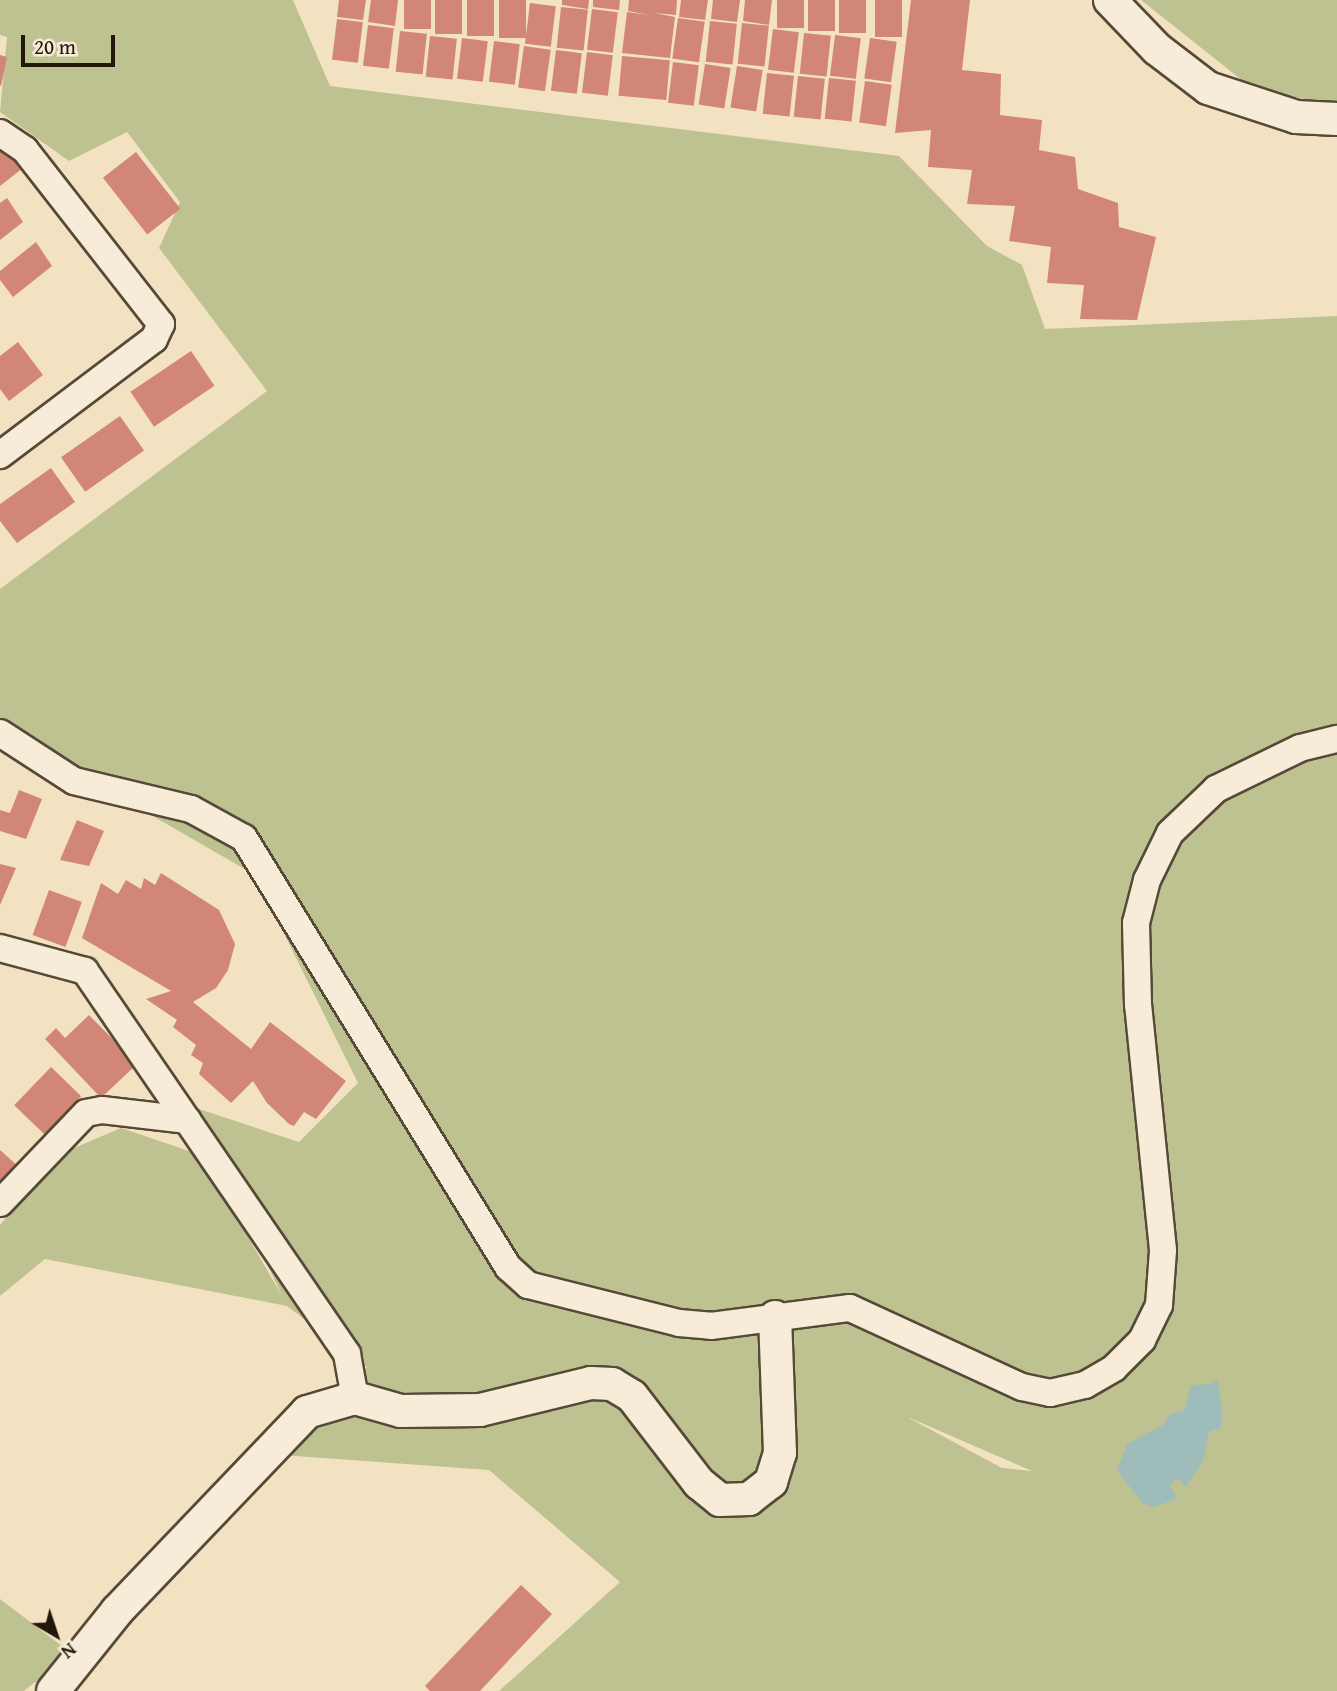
<!DOCTYPE html>
<html>
<head>
<meta charset="utf-8">
<style>
  body { margin:0 }
  #map { position:relative; width:1337px; height:1691px; overflow:hidden; background:#f3e2c1; font-family:"Gentium Book Plus",serif }
  div>[style] { position:absolute }
  [style*='--x'] { left:calc(var(--x)*1px); top:calc(var(--y)*1px); width:calc(var(--w)*1px); rotate:calc(var(--a)*1deg) }
  .green>* { inset:0; background:#bec291 }
  .water>* { inset:0; background:#9dbcba }
  .building>* { inset:0; background:#d28677; transform-origin:0 0 }
  .roads { filter:drop-shadow(2px 0 #574938) drop-shadow(-2px 0 #574938) drop-shadow(0 2px #574938) drop-shadow(0 -2px #574938) }
  .minor>* { height:26px; margin:-13px; padding:0 13px; transform-origin:13px; border-radius:13px; background:#f7ecd7 }
  .tertiary>* { height:32px; margin:-16px; padding:0 16px; transform-origin:16px; border-radius:16px; background:#f7ecd7 }
  span { translate:-50% -50%; white-space:nowrap; text-align:center; line-height:1.15; -webkit-text-stroke:6px #f7ecd7; paint-order:stroke }
  .north { position:absolute; left:21px; top:1600px; width:70px; height:70px; -webkit-text-stroke:5px #f7ecd7; paint-order:stroke; rotate:141deg; font-size:19px; font-weight:700; line-height:28px; text-align:center; color:#23160a }
  .north::after { content:''; display:block; margin:auto; width:24px; height:32px; background:#23160a; clip-path:polygon(50% 0,100% 100%,50% 72%,0 100%) }
  .scale { position:absolute; left:21px; top:35px; width:94px; height:32px; box-sizing:border-box; border:4px solid #23160a; border-top:0; padding-left:9px; font-size:21px; line-height:24px; white-space:nowrap; color:#23160a; -webkit-text-stroke:5px #f7ecd7; paint-order:stroke }
</style>
</head>
<body>
<div id="map">
  <div class="green">
    <i style="clip-path:polygon(evenodd,0 0,293px 0,330px 86px,899px 156px,987px 246px,1022px 265px,1045px 329px,1337px 316px,1337px 1691px,499px 1691px,620px 1582px,489px 1470px,281px 1455px,367px 1367px,287px 1306px,45px 1259px,0 1296px,0 1225px,60px 1154px,121px 1128px,201px 1155px,282px 1296px,196px 1108px,299px 1142px,358px 1083px,255px 875px,0 728px,0 589px,267px 391px,159px 248px,180px 202px,127px 132px,69px 161px,0 112px,7px 37px,0 35px,0 0,909px 1418px,910px 1418px,1032px 1471px,1002px 1468px,909px 1418px)"></i>
    <i style="clip-path:polygon(1141px 0,1337px 0,1337px 131px,1320px 102px,1253px 89px)"></i>
    <i style="clip-path:polygon(0 1599px,71px 1653px,24px 1691px,0 1691px)"></i>
  </div>
  <div class="water">
    <i style="clip-path:polygon(1218px 1379px,1223px 1418px,1220px 1428px,1209px 1432px,1203px 1461px,1186px 1487px,1179px 1479px,1173px 1481px,1170px 1486px,1177px 1499px,1153px 1507px,1142px 1503px,1117px 1470px,1127px 1444px,1163px 1425px,1170px 1414px,1185px 1410px,1191px 1385px,1211px 1384px)"></i>
  </div>
  <div class="building">
    <i style="clip-path:polygon(339px 0,366px 0,363px 20px,337px 17px)"></i>
    <i style="clip-path:polygon(371px 0,398px 0,395px 26px,368px 22px)"></i>
    <i style="left:404px;top:0;width:27px;height:29px"></i>
    <i style="left:435px;top:0;width:27px;height:34px"></i>
    <i style="left:467px;top:0;width:27px;height:36px"></i>
    <i style="left:499px;top:0;width:27px;height:38px"></i>
    <i style="clip-path:polygon(562px 0,589px 0,588px 9px,562px 5px)"></i>
    <i style="clip-path:polygon(593px 0,620px 0,619px 10px,593px 7px)"></i>
    <i style="clip-path:polygon(629px 0,677px 0,676px 15px,654px 13px,675px 17px,670px 58px,622px 53px,627px 12px,649px 15px,628px 11px)"></i>
    <i style="clip-path:polygon(681px 0,708px 0,705px 20px,679px 17px)"></i>
    <i style="clip-path:polygon(713px 0,740px 0,737px 22px,711px 19px)"></i>
    <i style="clip-path:polygon(745px 0,772px 0,769px 25px,743px 21px)"></i>
    <i style="left:777px;top:0;width:27px;height:28px"></i>
    <i style="left:808px;top:0;width:27px;height:31px"></i>
    <i style="left:839px;top:0;width:27px;height:33px"></i>
    <i style="left:875px;top:0;width:27px;height:37px"></i>
    <i style="clip-path:polygon(911px 0,970px 0,962px 70px,1001px 74px,1000px 115px,1042px 120px,1039px 150px,1075px 157px,1078px 189px,1118px 203px,1119px 227px,1156px 237px,1137px 320px,1080px 319px,1084px 285px,1047px 283px,1051px 247px,1009px 241px,1015px 206px,967px 204px,972px 170px,928px 167px,931px 130px,895px 133px)"></i>
    <i style="left:530px;top:3px;width:26px;height:41px;rotate:7deg"></i>
    <i style="left:561px;top:7px;width:27px;height:41px;rotate:6deg"></i>
    <i style="left:592px;top:9px;width:26px;height:41px;rotate:7deg"></i>
    <i style="left:678px;top:18px;width:27px;height:41px;rotate:8deg"></i>
    <i style="left:337px;top:19px;width:26px;height:41px;rotate:7deg"></i>
    <i style="left:710px;top:21px;width:27px;height:41px;rotate:6deg"></i>
    <i style="left:742px;top:23px;width:27px;height:41px;rotate:6deg"></i>
    <i style="left:368px;top:25px;width:26px;height:41px;rotate:7deg"></i>
    <i style="left:773px;top:29px;width:26px;height:41px;rotate:7deg"></i>
    <i style="left:400px;top:31px;width:27px;height:41px;rotate:6deg"></i>
    <i style="left:804px;top:33px;width:27px;height:41px;rotate:6deg"></i>
    <i style="left:835px;top:35px;width:26px;height:41px;rotate:7deg"></i>
    <i style="left:430px;top:36px;width:27px;height:41px;rotate:6deg"></i>
    <i style="left:462px;top:38px;width:26px;height:41px;rotate:7deg"></i>
    <i style="left:870px;top:38px;width:27px;height:41px;rotate:8deg"></i>
    <i style="left:494px;top:41px;width:26px;height:41px;rotate:7deg"></i>
    <i style="left:524px;top:46px;width:27px;height:42px;rotate:8deg"></i>
    <i style="left:556px;top:50px;width:26px;height:41px;rotate:7deg"></i>
    <i style="left:587px;top:52px;width:26px;height:41px;rotate:7deg"></i>
    <i style="clip-path:polygon(0 55px,7px 57px,1px 86px,0 85px)"></i>
    <i style="left:622px;top:56px;width:48px;height:40px;rotate:5deg"></i>
    <i style="left:673px;top:62px;width:26px;height:41px;rotate:7deg"></i>
    <i style="left:705px;top:64px;width:26px;height:41px;rotate:9deg"></i>
    <i style="left:737px;top:66px;width:26px;height:42px;rotate:9deg"></i>
    <i style="left:767px;top:73px;width:27px;height:41px;rotate:6deg"></i>
    <i style="left:798px;top:76px;width:27px;height:41px;rotate:6deg"></i>
    <i style="left:829px;top:78px;width:27px;height:41px;rotate:6deg"></i>
    <i style="left:865px;top:81px;width:27px;height:42px;rotate:8deg"></i>
    <i style="clip-path:polygon(6px 144px,23px 168px,0 186px,0 149px)"></i>
    <i style="left:136px;top:152px;width:72px;height:42px;rotate:52deg"></i>
    <i style="clip-path:polygon(7px 198px,23px 222px,0 240px,0 203px)"></i>
    <i style="clip-path:polygon(36px 242px,52px 266px,13px 297px,0 280px,0 271px)"></i>
    <i style="clip-path:polygon(18px 342px,43px 375px,9px 401px,0 389px,0 356px)"></i>
    <i style="left:191px;top:351px;width:42px;height:73px;rotate:56deg"></i>
    <i style="left:120px;top:416px;width:42px;height:72px;rotate:55deg"></i>
    <i style="clip-path:polygon(51px 468px,75px 502px,17px 543px,0 521px,0 504px)"></i>
    <i style="clip-path:polygon(19px 790px,42px 799px,26px 839px,0 831px,0 810px,10px 813px)"></i>
    <i style="clip-path:polygon(77px 820px,104px 831px,89px 866px,60px 860px)"></i>
    <i style="clip-path:polygon(0 864px,16px 868px,0 905px)"></i>
    <i style="clip-path:polygon(161px 873px,219px 910px,235px 944px,228px 970px,216px 988px,193px 1002px,251px 1049px,270px 1022px,346px 1081px,316px 1119px,304px 1112px,294px 1126px,289px 1124px,267px 1103px,253px 1081px,231px 1103px,199px 1074px,203px 1063px,191px 1055px,196px 1045px,173px 1027px,177px 1020px,146px 999px,171px 991px,82px 938px,101px 883px,118px 894px,126px 880px,141px 889px,144px 878px,155px 885px)"></i>
    <i style="left:49px;top:890px;width:35px;height:48px;rotate:20deg"></i>
    <i style="clip-path:polygon(89px 1015px,137px 1064px,101px 1098px,45px 1039px,56px 1028px,65px 1038px)"></i>
    <i style="left:51px;top:1067px;width:42px;height:53px;rotate:44deg"></i>
    <i style="clip-path:polygon(0 1150px,19px 1167px,0 1189px)"></i>
    <i style="clip-path:polygon(521px 1585px,552px 1614px,480px 1691px,430px 1691px,425px 1686px)"></i>
  </div>
  <div class="roads">
    <div class="minor">
      <i style="--x:0;--y:133;--w:30;--a:34"></i>
      <i style="--x:25;--y:150;--w:221;--a:52"></i>
      <i style="--x:161;--y:324;--w:17;--a:115"></i>
      <i style="--x:154;--y:339;--w:193;--a:143"></i>
      <i style="--x:0;--y:733;--w:88;--a:33"></i>
      <i style="--x:74;--y:781;--w:120;--a:13.5"></i>
      <i style="--x:191;--y:809;--w:60;--a:28.7"></i>
      <i style="--x:244;--y:838;--w:504;--a:58.39"></i>
      <i style="--x:508;--y:1267;--w:27;--a:42"></i>
      <i style="--x:528;--y:1285;--w:156;--a:14.1"></i>
      <i style="--x:679;--y:1323;--w:32;--a:5"></i>
      <i style="--x:711;--y:1326;--w:140;--a:-7.4"></i>
      <i style="--x:850;--y:1308;--w:189;--a:24.7"></i>
      <i style="--x:1022;--y:1387;--w:29;--a:12"></i>
      <i style="--x:1050;--y:1393;--w:36;--a:-13"></i>
      <i style="--x:1085;--y:1385;--w:34;--a:-30"></i>
      <i style="--x:1114;--y:1368;--w:40;--a:-45"></i>
      <i style="--x:1142;--y:1340;--w:39;--a:-64"></i>
      <i style="--x:1159;--y:1305;--w:55;--a:-85.8"></i>
      <i style="--x:1163;--y:1250;--w:246;--a:-95.8"></i>
      <i style="--x:1138;--y:1005;--w:82;--a:-91.4"></i>
      <i style="--x:1136;--y:923;--w:44;--a:-75.7"></i>
      <i style="--x:1147;--y:880;--w:52;--a:-63.9"></i>
      <i style="--x:1170;--y:833;--w:64;--a:-43.7"></i>
      <i style="--x:1216;--y:789;--w:93;--a:-26"></i>
      <i style="--x:1300;--y:748;--w:38;--a:-14"></i>
      <i style="--x:0;--y:948;--w:88;--a:15.1"></i>
      <i style="--x:85;--y:971;--w:464;--a:55.6"></i>
      <i style="--x:347;--y:1354;--w:45;--a:79.7"></i>
      <i style="--x:0;--y:1203;--w:124;--a:-46.3"></i>
      <i style="--x:86;--y:1113;--w:16;--a:-11"></i>
      <i style="--x:102;--y:1110;--w:86;--a:6.7"></i>
    </div>
    <div class="tertiary">
      <i style="--x:1110;--y:0;--w:68;--a:46.2"></i>
      <i style="--x:1157;--y:49;--w:64;--a:37.4"></i>
      <i style="--x:1208;--y:88;--w:93;--a:18.2"></i>
      <i style="--x:1296;--y:117;--w:41;--a:2.8"></i>
      <i style="--x:53;--y:1691;--w:102;--a:-51.3"></i>
      <i style="--x:117;--y:1611;--w:275;--a:-46.3"></i>
      <i style="--x:307;--y:1412;--w:50;--a:-16.3"></i>
      <i style="--x:355;--y:1398;--w:48;--a:15.8"></i>
      <i style="--x:401;--y:1411;--w:79;--a:-0.7"></i>
      <i style="--x:480;--y:1410;--w:114;--a:-13.7"></i>
      <i style="--x:591;--y:1383;--w:21;--a:3"></i>
      <i style="--x:612;--y:1384;--w:23;--a:31"></i>
      <i style="--x:632;--y:1396;--w:110;--a:52.4"></i>
      <i style="--x:699;--y:1483;--w:27;--a:39"></i>
      <i style="--x:720;--y:1500;--w:29;--a:-2"></i>
      <i style="--x:749;--y:1499;--w:28;--a:-38"></i>
      <i style="--x:771;--y:1482;--w:30;--a:-73"></i>
      <i style="--x:780;--y:1453;--w:136;--a:-92.1"></i>
    </div>
  </div>
  <div class="north">N</div>
  <div class="scale">20 m</div>
</div>
</body>
</html>
